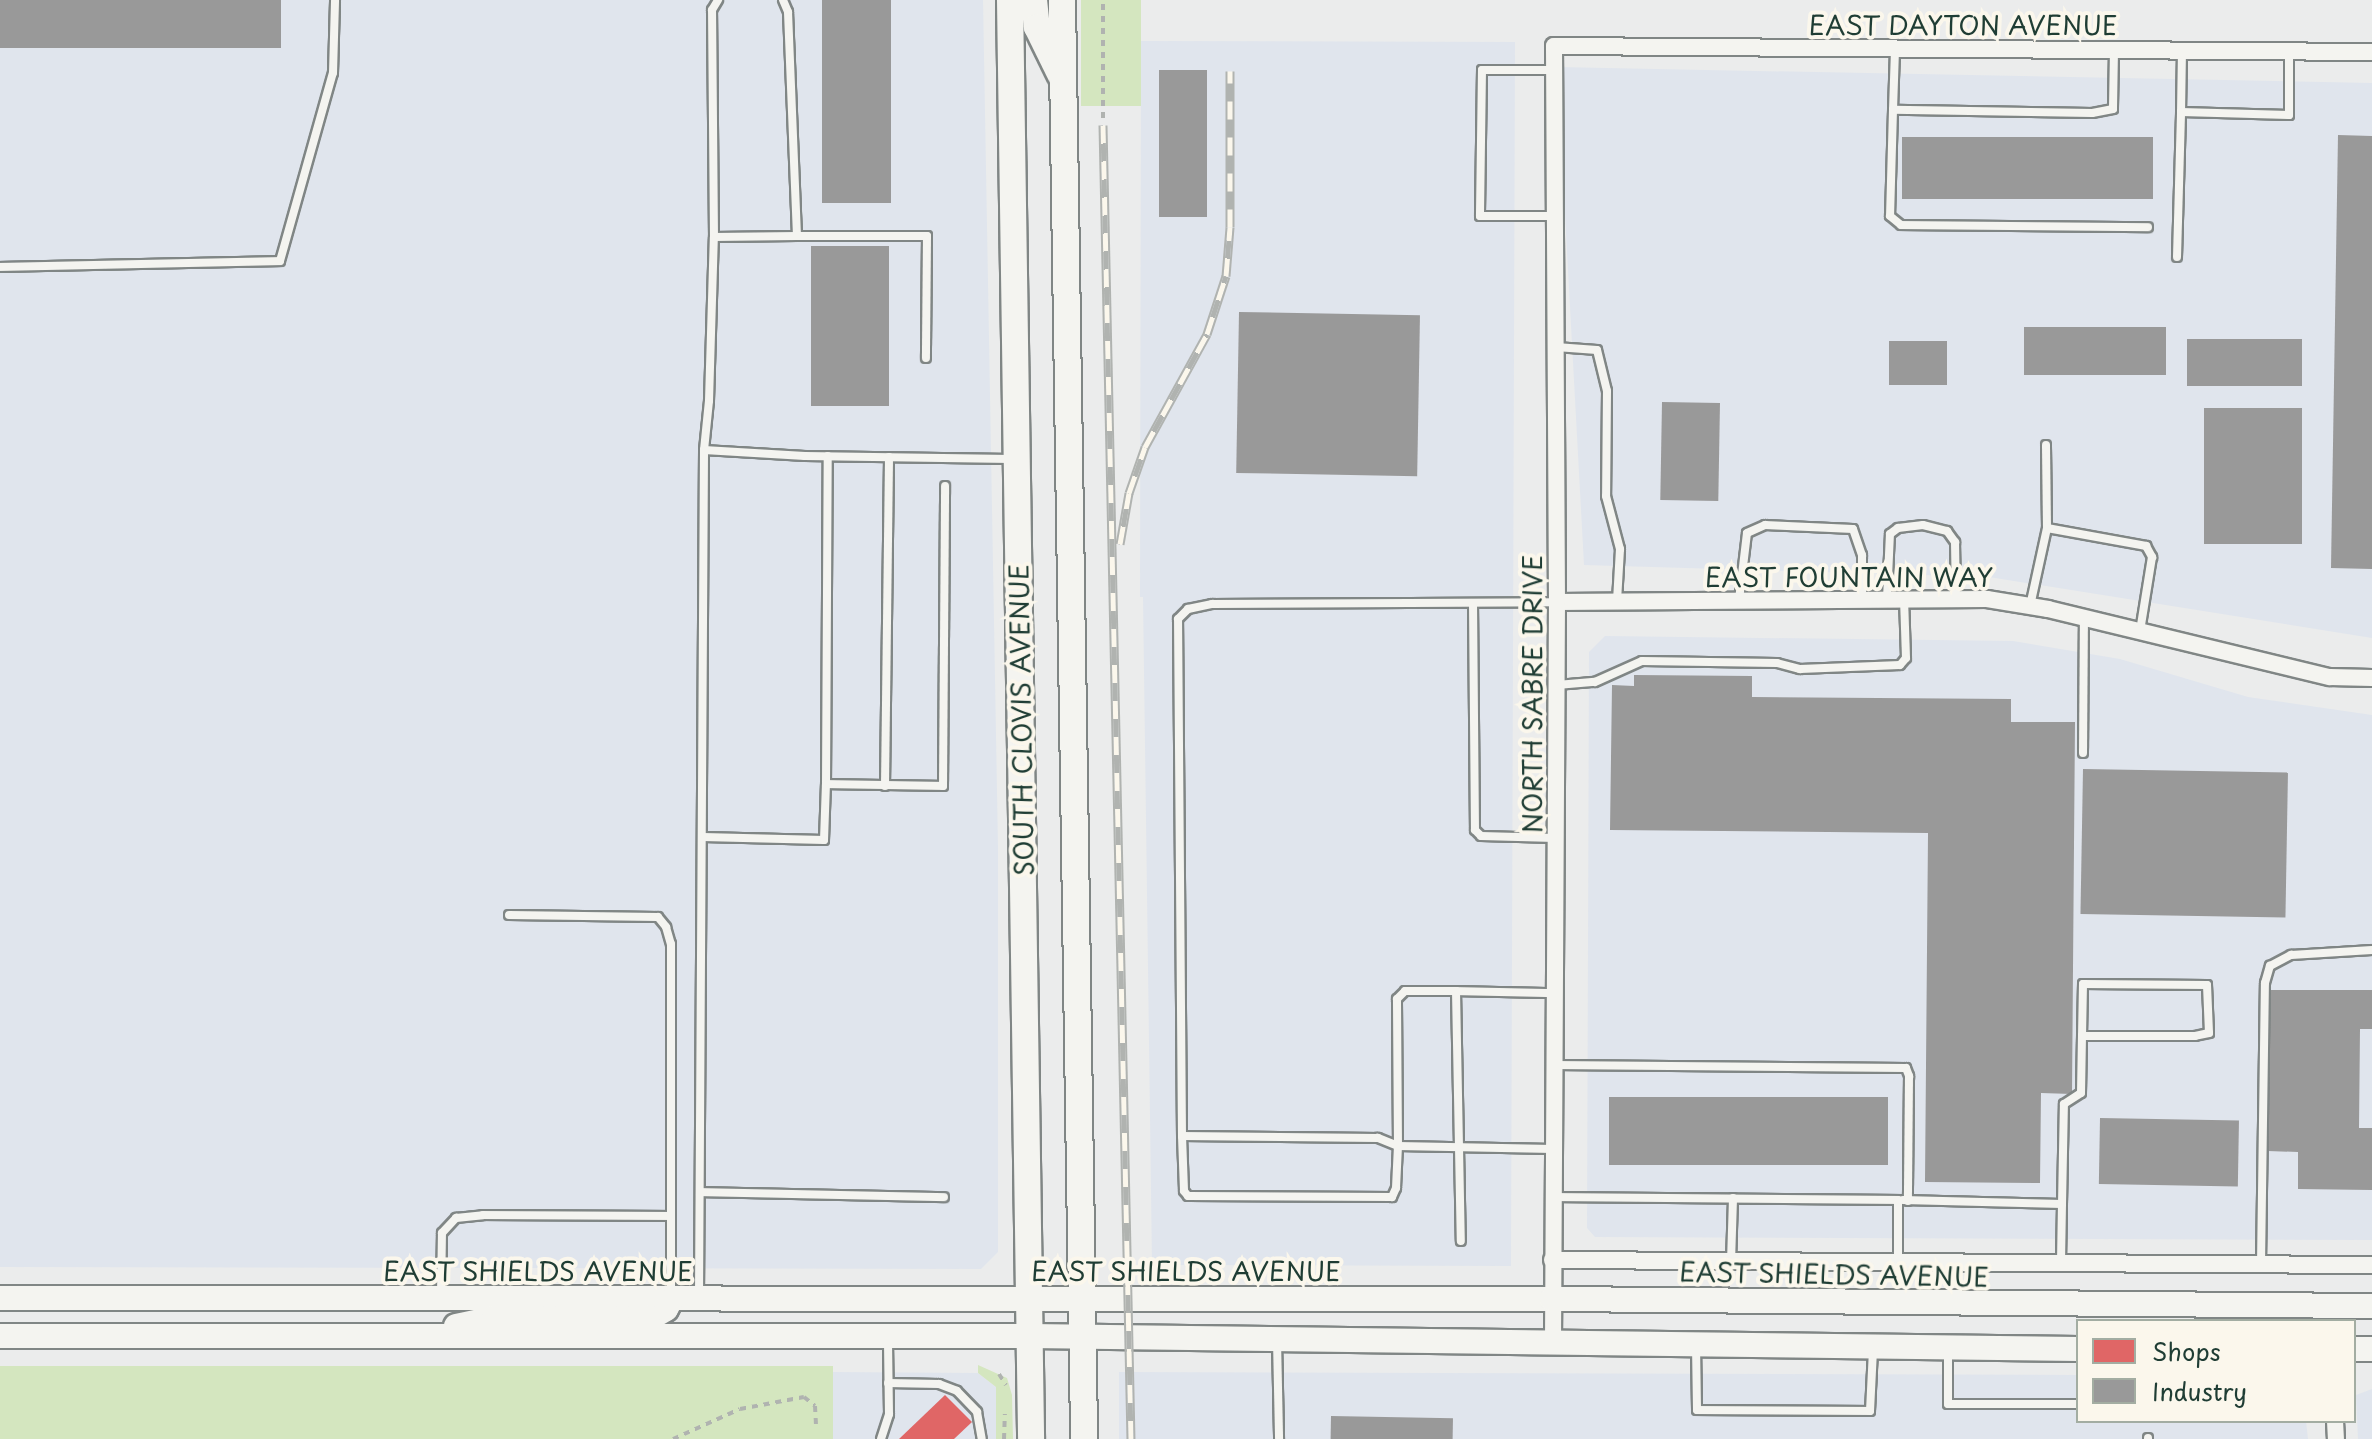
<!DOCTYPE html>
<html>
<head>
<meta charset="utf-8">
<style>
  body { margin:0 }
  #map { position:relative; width:2372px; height:1439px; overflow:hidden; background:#ebecec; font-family:"Playpen Sans",sans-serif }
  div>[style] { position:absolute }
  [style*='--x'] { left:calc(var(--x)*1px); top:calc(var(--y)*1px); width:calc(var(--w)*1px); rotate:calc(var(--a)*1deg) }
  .built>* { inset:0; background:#e0e5ed }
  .green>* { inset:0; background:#d4e6bf; transform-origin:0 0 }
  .shops>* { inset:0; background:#e06666 }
  .industry>* { inset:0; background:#999; transform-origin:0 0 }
  .path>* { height:4px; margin-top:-2px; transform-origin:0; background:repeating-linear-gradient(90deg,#b0b3b0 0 6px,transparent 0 12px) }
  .roads { filter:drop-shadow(2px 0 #808685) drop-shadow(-2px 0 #808685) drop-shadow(0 2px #808685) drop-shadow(0 -2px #808685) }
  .lane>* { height:8px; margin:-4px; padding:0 4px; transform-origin:4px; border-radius:4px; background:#f4f4f0 }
  .street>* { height:16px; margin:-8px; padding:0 8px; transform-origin:8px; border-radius:8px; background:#f4f4f0 }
  .secondary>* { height:24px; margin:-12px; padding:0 12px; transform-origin:12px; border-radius:12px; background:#f4f4f0 }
  .primary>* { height:26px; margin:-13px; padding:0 13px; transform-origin:13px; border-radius:13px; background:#f4f4f0 }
  .rail>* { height:9px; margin-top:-4.5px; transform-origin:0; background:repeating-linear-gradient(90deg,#fbf7ec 0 18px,#b0b3b0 0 36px); box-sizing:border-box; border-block:2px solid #b0b3b0 }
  span { translate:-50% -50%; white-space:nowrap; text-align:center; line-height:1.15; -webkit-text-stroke:8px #fbf7ec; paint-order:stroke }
  .street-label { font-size:26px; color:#1f3d34 }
  .legend { position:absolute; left:2076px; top:1319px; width:280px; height:104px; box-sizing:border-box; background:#fbf7ec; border:2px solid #a3ada2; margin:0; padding:10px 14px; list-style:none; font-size:24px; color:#1f3d34 }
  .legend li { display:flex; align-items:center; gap:16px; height:40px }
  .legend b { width:40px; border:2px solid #a3ada2 }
</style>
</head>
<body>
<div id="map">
  <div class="built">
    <i style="clip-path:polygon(0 0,983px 0,998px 849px,998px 1252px,981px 1269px,0 1267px)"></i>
    <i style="clip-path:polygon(1141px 41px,1515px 42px,1511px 1266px,1152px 1265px,1143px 597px,1140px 597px)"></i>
    <i style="clip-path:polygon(1557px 67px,2372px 83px,2372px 638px,1989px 577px,1584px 565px)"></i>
    <i style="clip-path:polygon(1605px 636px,2013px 641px,2120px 659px,2248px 697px,2372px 715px,2372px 1240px,1595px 1237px,1587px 1228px,1589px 652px)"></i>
    <i style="clip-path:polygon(833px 1372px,978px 1373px,996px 1387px,997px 1439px,828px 1439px)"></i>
    <i style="clip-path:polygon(1119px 1372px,2078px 1375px,2078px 1421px,2306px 1421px,2308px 1439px,1119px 1439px)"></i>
    <i style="clip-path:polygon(2372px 1389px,2372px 1439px,2358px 1439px,2356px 1395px)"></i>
  </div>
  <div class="green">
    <i style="left:1081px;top:0;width:60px;height:106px"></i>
    <i style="clip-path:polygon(978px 1365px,1007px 1378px,1012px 1395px,1013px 1439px,996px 1439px,996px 1387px,978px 1373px)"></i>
    <i style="left:0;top:1366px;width:833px;height:73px"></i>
  </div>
  <div class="shops">
    <i style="clip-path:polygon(945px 1395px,972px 1422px,954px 1439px,899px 1439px)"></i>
  </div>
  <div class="industry">
    <i style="left:0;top:0;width:281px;height:48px"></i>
    <i style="left:822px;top:0;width:69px;height:203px"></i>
    <i style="left:1159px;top:70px;width:48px;height:147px"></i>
    <i style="clip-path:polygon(2338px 135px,2372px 136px,2372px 569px,2331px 568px)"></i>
    <i style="left:1902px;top:137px;width:251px;height:62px"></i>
    <i style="left:811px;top:246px;width:78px;height:160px"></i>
    <i style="left:1239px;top:312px;width:181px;height:161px;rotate:1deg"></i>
    <i style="left:2024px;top:327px;width:142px;height:48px"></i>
    <i style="left:2187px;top:339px;width:115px;height:47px"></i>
    <i style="left:1889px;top:341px;width:58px;height:44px"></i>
    <i style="left:1662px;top:402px;width:58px;height:98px;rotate:1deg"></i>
    <i style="left:2204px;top:408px;width:98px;height:136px"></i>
    <i style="clip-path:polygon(1634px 675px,1752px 676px,1752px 697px,2011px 699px,2011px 722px,2075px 722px,2072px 1094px,2041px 1093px,2040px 1183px,1925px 1182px,1928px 833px,1610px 830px,1612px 685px,1634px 686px)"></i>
    <i style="left:2083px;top:769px;width:205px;height:145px;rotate:1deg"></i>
    <i style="clip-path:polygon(2269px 990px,2372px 990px,2372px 1029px,2360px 1029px,2359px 1128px,2372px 1128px,2372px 1190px,2298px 1189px,2298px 1152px,2268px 1151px)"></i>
    <i style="left:1609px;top:1097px;width:279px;height:68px"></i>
    <i style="left:2100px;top:1118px;width:139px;height:66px;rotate:1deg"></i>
    <i style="left:1331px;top:1416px;width:122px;height:23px;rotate:1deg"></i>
  </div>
  <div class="path">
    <i style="--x:1103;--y:118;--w:118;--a:-90"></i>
    <i style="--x:999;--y:1374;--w:13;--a:58"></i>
    <i style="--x:673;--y:1439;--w:73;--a:-24.1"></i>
    <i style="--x:740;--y:1409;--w:65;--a:-10.6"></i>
    <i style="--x:804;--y:1397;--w:14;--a:39"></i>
    <i style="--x:815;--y:1406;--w:20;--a:87"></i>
    <i style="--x:1004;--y:1439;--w:25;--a:-88"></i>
  </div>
  <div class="roads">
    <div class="lane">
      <i style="--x:783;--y:0;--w:13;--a:67"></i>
      <i style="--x:788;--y:12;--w:224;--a:87.7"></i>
      <i style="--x:797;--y:236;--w:130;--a:0"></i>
      <i style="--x:927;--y:236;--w:122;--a:90.5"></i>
      <i style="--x:2114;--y:50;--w:59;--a:91"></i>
      <i style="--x:2113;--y:109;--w:21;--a:169"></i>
      <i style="--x:2092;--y:113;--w:199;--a:-179.1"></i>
      <i style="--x:1893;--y:110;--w:106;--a:91.6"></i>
      <i style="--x:1890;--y:216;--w:14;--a:39"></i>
      <i style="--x:1901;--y:225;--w:247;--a:0.5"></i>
      <i style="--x:2182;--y:50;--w:62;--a:90.9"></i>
      <i style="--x:2181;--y:112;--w:108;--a:1.6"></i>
      <i style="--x:2289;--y:115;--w:63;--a:-90"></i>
      <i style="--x:1553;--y:70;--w:71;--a:180"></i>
      <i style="--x:1482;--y:70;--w:146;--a:90.8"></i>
      <i style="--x:1480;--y:216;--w:75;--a:0"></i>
      <i style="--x:1893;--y:110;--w:61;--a:-88.1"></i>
      <i style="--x:714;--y:237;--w:83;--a:-0.7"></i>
      <i style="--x:2177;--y:257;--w:145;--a:-88.4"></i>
      <i style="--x:0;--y:267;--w:280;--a:-1.2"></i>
      <i style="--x:280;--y:261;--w:195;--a:-74.3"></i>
      <i style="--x:333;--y:73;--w:73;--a:-88.4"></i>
      <i style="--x:1556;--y:347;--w:41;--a:4.2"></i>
      <i style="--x:1597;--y:350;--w:42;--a:76.3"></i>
      <i style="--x:1607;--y:391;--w:105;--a:90.5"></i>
      <i style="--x:1606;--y:496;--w:55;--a:75.2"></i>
      <i style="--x:1620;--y:549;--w:52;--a:93.3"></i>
      <i style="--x:704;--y:450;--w:101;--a:3.4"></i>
      <i style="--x:805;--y:456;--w:206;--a:0.8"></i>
      <i style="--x:2047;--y:528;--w:101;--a:10.3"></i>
      <i style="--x:2146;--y:546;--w:13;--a:61"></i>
      <i style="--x:2152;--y:557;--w:75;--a:99.2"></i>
      <i style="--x:1887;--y:599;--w:65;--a:-87.4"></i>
      <i style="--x:1890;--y:534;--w:10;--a:-37"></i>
      <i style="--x:1898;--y:528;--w:25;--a:-7"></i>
      <i style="--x:1923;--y:525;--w:25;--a:14"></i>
      <i style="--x:1947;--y:531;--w:14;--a:54"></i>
      <i style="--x:1955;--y:542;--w:57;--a:89"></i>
      <i style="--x:1739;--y:600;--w:67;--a:-83.2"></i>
      <i style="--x:1747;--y:533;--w:20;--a:-24"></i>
      <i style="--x:1765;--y:525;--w:88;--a:2.6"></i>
      <i style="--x:1853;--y:529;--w:28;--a:71"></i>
      <i style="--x:1862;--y:555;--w:45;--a:90"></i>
      <i style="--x:1473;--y:603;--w:227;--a:89.5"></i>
      <i style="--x:1475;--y:830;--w:8;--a:45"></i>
      <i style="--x:1481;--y:836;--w:74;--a:1.5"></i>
      <i style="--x:2030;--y:606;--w:80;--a:-77.7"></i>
      <i style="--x:2047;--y:528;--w:83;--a:-90.7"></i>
      <i style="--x:1557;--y:685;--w:38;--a:-5"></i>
      <i style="--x:1595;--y:682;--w:51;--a:-24.1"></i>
      <i style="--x:1642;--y:661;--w:135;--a:0.8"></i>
      <i style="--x:1777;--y:663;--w:24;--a:15"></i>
      <i style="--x:1800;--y:669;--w:100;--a:-2.3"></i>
      <i style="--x:1900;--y:665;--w:9;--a:-49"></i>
      <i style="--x:1906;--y:658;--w:59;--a:-91.9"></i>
      <i style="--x:2083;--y:753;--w:135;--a:-89.6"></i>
      <i style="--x:826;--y:784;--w:328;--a:-89.7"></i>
      <i style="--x:885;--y:786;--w:329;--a:-89.3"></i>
      <i style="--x:703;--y:837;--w:121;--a:1.4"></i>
      <i style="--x:824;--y:840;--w:56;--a:-88"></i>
      <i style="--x:826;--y:784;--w:117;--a:1"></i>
      <i style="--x:943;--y:786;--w:300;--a:-89.6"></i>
      <i style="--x:509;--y:915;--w:149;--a:0.8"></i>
      <i style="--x:658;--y:917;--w:13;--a:51"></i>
      <i style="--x:666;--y:927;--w:18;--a:74"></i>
      <i style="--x:671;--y:944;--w:351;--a:90"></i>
      <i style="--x:1456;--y:991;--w:98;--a:1.2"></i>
      <i style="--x:1553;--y:1065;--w:353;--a:0.5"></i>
      <i style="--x:1906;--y:1068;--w:9;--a:69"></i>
      <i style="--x:1909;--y:1076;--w:125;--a:90.5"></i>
      <i style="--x:1182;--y:1136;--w:55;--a:87.9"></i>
      <i style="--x:1184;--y:1191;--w:6;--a:51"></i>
      <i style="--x:1188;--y:1196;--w:204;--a:0.3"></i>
      <i style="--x:1392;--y:1197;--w:10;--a:-66"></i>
      <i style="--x:1396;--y:1188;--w:42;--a:-87.3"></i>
      <i style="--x:1398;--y:1146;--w:147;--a:-90.4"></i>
      <i style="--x:1397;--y:999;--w:11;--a:-45"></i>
      <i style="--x:1405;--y:991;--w:51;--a:0"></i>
      <i style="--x:1456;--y:991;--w:250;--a:88.9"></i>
      <i style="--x:1553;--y:1149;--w:155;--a:-178.9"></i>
      <i style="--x:1398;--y:1146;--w:22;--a:-158"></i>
      <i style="--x:1378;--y:1138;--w:196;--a:-179.4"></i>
      <i style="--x:1182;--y:1136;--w:517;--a:-90.44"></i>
      <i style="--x:1178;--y:619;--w:14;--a:-45"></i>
      <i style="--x:1188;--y:609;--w:25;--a:-12"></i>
      <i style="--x:1212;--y:604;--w:345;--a:-0.3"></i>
      <i style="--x:700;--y:1192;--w:244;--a:1.2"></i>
      <i style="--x:1553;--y:1197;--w:345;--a:0.5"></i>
      <i style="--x:1898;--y:1200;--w:62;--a:90"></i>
      <i style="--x:1903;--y:1200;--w:159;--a:1.4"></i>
      <i style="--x:2062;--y:1204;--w:59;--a:91"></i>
      <i style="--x:2062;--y:1204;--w:100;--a:-88.9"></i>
      <i style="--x:2064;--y:1104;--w:20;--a:-33"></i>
      <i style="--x:2081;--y:1093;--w:57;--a:-89"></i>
      <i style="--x:2082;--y:1036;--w:52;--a:-88.9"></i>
      <i style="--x:2083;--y:984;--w:124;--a:0.5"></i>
      <i style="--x:2207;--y:985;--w:48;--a:87.6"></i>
      <i style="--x:2209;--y:1033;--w:14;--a:168"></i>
      <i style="--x:2195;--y:1036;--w:113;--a:180"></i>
      <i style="--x:1731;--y:1262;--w:64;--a:-88.2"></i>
      <i style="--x:2261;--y:1264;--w:281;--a:-89.2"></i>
      <i style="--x:2265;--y:983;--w:18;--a:-74"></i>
      <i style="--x:2270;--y:966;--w:24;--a:-28"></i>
      <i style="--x:2291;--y:955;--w:81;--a:-3.5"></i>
      <i style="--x:441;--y:1295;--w:62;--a:-89.1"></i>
      <i style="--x:442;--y:1233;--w:21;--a:-47"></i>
      <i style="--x:456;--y:1218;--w:27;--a:-6"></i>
      <i style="--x:483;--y:1215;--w:188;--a:0.3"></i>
      <i style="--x:699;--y:1295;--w:845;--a:-89.66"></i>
      <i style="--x:704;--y:450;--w:49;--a:-84.2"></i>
      <i style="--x:709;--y:401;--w:164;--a:-88.3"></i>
      <i style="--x:714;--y:237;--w:227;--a:-90.5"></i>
      <i style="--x:712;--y:10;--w:12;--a:-59"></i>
      <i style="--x:1277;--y:1340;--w:99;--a:88.8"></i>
      <i style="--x:1696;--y:1345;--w:65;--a:89.1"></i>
      <i style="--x:1697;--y:1410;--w:173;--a:0.3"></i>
      <i style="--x:1870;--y:1411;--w:61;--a:-87.2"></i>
      <i style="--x:1948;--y:1349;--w:55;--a:90"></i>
      <i style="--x:1948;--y:1404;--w:130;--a:0"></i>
      <i style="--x:888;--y:1383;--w:51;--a:1.1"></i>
      <i style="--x:939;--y:1384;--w:19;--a:21"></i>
      <i style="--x:957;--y:1391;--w:29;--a:46"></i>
      <i style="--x:977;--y:1412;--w:27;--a:80"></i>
      <i style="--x:881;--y:1439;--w:26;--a:-72"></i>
      <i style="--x:889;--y:1414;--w:73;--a:-90.8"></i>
      <i style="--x:2148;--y:1439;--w:1;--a:-90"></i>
    </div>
    <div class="street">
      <i style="--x:1557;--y:602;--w:430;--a:-0.4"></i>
      <i style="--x:1987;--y:599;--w:62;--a:9.3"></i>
      <i style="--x:2048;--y:609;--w:290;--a:13.6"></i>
      <i style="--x:2330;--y:677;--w:42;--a:1.4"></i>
      <i style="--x:1552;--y:1260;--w:820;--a:0.35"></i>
      <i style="--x:1553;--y:1342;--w:740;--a:-89.69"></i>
      <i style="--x:1557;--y:602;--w:556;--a:-90.31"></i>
      <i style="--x:1554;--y:46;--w:818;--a:0.42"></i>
      <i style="--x:2335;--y:1421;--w:18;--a:87"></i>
    </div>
    <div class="secondary">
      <i style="--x:0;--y:1298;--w:1552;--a:0.04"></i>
      <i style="--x:1552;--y:1299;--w:820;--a:0.49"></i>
      <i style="--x:456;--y:1326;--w:39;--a:-12"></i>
      <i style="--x:494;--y:1318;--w:146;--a:0.4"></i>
      <i style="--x:640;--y:1319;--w:14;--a:-12"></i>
      <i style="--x:654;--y:1316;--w:14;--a:-30"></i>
      <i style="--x:666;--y:1309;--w:10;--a:-61"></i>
      <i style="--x:0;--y:1336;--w:1030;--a:0"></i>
      <i style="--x:1030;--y:1336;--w:1048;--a:0.71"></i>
      <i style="--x:2354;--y:1349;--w:18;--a:0"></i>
    </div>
    <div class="primary">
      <i style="--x:1010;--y:0;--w:1439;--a:89.16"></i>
      <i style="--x:1034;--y:0;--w:27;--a:84"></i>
      <i style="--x:1037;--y:27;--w:52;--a:63.9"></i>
      <i style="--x:1062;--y:0;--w:1439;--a:89.12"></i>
    </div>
  </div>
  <div class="rail">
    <i style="--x:1103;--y:125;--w:1314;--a:88.78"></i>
    <i style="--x:1120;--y:544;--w:52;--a:-80"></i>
    <i style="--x:1129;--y:493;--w:49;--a:-70.8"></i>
    <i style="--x:1145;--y:447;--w:129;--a:-61.2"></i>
    <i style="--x:1207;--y:334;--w:61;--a:-71.9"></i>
    <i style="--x:1226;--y:276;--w:49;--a:-85.3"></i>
    <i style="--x:1230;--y:227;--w:156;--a:-90"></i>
  </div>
  <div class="street-label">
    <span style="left:1963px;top:25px">EAST DAYTON AVENUE</span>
    <span style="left:1849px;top:577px">EAST FOUNTAIN WAY</span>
    <span style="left:1532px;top:694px;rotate:-90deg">NORTH SABRE DRIVE</span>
    <span style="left:1021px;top:720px;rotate:-91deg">SOUTH CLOVIS AVENUE</span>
    <span style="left:538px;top:1271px">EAST SHIELDS AVENUE</span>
    <span style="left:1186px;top:1271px">EAST SHIELDS AVENUE</span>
    <span style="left:1834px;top:1274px;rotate:1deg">EAST SHIELDS AVENUE</span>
  </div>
  <ul class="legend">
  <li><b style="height:22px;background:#e06666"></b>Shops</li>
  <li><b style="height:22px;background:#999"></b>Industry</li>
  </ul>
</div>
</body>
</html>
